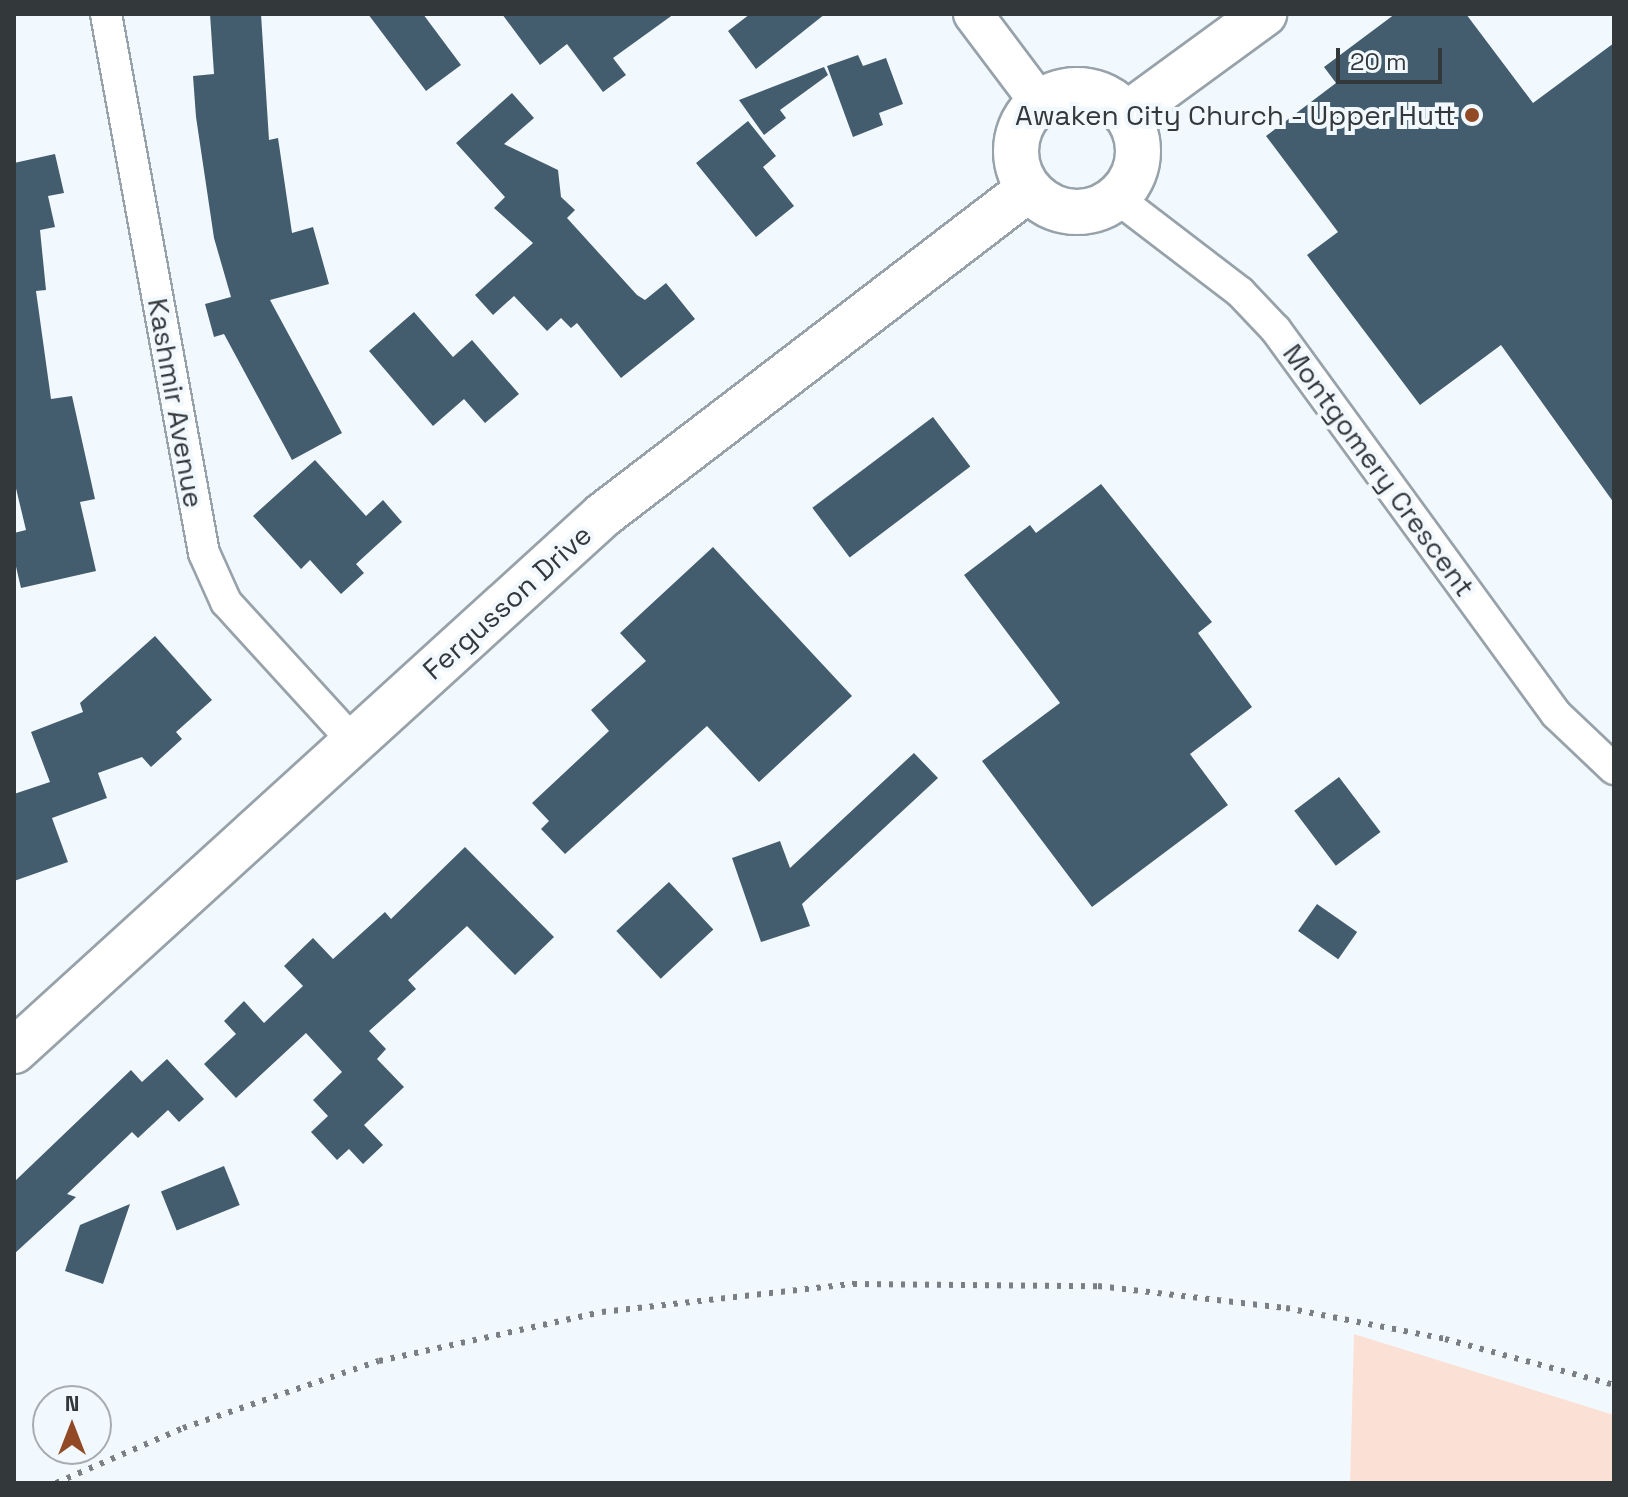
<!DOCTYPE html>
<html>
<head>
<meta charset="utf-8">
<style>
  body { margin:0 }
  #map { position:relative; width:1628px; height:1497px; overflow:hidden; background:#f2f9fe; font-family:"Space Grotesk",sans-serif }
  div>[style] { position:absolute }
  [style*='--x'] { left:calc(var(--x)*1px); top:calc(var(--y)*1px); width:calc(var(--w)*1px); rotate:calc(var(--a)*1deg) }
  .green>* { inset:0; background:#fbe1d5 }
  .building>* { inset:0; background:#435c6e; transform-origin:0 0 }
  .roads { filter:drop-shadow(2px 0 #97a2aa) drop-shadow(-2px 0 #97a2aa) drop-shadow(0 2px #97a2aa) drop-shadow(0 -2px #97a2aa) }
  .minor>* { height:30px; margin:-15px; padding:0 15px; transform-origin:15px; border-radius:15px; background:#fff }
  .tertiary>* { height:38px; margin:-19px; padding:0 19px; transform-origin:19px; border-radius:19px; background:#fff }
  .secondary>* { height:44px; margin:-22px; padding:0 22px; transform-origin:22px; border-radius:22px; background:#fff }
  .secondary>.ring { margin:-22px; padding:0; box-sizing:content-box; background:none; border:44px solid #fff; border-radius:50% }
  .rail>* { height:6px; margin-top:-3px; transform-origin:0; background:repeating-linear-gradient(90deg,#7a7f83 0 4px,transparent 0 12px) }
  .dots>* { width:22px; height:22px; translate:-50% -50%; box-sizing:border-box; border:4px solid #f2f9fe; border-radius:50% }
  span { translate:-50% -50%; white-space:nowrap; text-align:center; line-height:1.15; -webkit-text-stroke:8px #f2f9fe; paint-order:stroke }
  .poi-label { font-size:28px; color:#33383b }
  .right { translate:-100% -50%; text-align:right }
  .street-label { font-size:28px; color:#33383b }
  .frame { position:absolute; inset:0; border:16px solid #33383b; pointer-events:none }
  .north { position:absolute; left:32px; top:1385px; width:80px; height:80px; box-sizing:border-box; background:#f2f9fe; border:2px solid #a6acb0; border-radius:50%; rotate:0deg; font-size:22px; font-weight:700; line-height:32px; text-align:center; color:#33383b }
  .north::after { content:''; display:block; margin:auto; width:28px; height:36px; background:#914a25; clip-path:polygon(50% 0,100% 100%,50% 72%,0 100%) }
  .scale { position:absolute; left:1336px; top:48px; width:106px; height:36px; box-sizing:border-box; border:4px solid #33383b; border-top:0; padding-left:10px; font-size:24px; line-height:28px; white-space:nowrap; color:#33383b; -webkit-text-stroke:6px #f2f9fe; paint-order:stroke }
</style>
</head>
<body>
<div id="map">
  <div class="green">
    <i style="clip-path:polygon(1354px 1334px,1614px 1415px,1614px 1483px,1350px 1483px)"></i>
  </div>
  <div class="building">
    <i style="clip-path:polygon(210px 14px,261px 14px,269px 140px,278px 138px,292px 233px,313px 227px,329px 284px,270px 300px,342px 433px,292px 460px,224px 334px,214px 337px,205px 304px,231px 297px,214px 238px,196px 117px,193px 76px,214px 74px)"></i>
    <i style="clip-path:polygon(368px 14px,423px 14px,461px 65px,426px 91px)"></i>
    <i style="clip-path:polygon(502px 14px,674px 14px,613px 58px,626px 75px,603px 92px,567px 44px,540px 65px)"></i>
    <i style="clip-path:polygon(750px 14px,825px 14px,756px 69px,728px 31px)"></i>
    <i style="clip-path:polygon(1395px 14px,1466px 14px,1533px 103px,1614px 43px,1614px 503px,1501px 345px,1420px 405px,1307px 255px,1338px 232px,1266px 136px,1336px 83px,1324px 67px)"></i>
    <i style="clip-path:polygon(858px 55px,863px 66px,886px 58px,903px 104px,879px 113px,883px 125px,853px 137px,827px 66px)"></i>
    <i style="clip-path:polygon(824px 67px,828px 75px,780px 110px,786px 118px,764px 135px,739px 100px)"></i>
    <i style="clip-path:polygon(512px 93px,534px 118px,504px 144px,558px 170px,561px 197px,575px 210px,567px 218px,637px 295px,645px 300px,666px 283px,695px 319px,621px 378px,577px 323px,571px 328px,561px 318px,547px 331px,514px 296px,493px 315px,475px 295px,533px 243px,494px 208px,505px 197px,456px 143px)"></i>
    <i style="clip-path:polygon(748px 121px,776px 156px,763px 167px,794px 206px,756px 237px,696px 163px)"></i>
    <i style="clip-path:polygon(55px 154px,64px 193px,48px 196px,55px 227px,40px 230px,46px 290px,36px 291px,51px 399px,72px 396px,95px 499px,80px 502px,96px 571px,21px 588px,14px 558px,14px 533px,26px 530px,14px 480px,14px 163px)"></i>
    <i style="clip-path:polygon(414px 312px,453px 357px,472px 340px,519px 394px,485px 423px,464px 399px,433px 426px,369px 351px)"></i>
    <i style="left:933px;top:417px;width:62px;height:151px;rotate:53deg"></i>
    <i style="clip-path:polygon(315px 460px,366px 516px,383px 500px,402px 522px,356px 564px,364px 573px,341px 594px,310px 560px,301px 569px,253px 516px)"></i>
    <i style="clip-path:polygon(1101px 484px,1212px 622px,1198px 633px,1252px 707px,1190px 754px,1228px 805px,1092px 907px,982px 761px,1060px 703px,964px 575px,1030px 525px,1036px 533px)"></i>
    <i style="clip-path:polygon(713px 547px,852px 696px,759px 782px,707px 726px,565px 854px,541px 829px,549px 821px,532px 803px,609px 731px,591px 710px,646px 661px,620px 633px)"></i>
    <i style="clip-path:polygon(155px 636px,212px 700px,176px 732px,182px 739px,151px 767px,142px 757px,98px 773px,107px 798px,52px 818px,68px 862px,14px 881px,14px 794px,50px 782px,31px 732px,83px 712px,80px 703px)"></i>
    <i style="clip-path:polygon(914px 753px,938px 778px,802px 904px,810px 926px,761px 942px,732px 858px,780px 841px,790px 868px)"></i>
    <i style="left:1339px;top:777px;width:69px;height:56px;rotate:53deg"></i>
    <i style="clip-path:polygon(465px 847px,554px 937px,515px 975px,467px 926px,408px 980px,416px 989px,369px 1031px,386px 1049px,377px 1059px,404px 1087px,364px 1125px,383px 1145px,363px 1164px,349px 1149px,337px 1160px,311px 1132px,328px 1116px,313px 1100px,342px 1072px,306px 1033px,236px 1098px,204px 1064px,236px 1034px,224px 1021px,244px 1001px,264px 1023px,303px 986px,284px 966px,313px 938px,333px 959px,385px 912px,391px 919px)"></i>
    <i style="left:669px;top:882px;width:65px;height:72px;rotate:47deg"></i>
    <i style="left:1317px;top:904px;width:49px;height:33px;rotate:35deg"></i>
    <i style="clip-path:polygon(167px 1059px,204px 1099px,179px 1122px,168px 1110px,138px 1138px,132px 1132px,67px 1194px,76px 1197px,14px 1254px,14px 1182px,131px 1070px,142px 1082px)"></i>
    <i style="left:224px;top:1166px;width:42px;height:68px;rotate:68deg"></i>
    <i style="clip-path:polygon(130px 1204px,103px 1284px,65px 1271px,80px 1225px)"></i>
  </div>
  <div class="roads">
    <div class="minor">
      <i style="--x:106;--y:14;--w:548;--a:79.7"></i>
      <i style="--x:204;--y:553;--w:54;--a:65.8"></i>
      <i style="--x:226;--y:602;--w:188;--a:47.6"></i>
      <i style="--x:1117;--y:198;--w:155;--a:37.4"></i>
      <i style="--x:1240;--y:292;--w:52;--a:46.5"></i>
      <i style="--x:1276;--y:330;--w:475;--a:53.9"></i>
      <i style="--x:1556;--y:714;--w:80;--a:43.5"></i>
    </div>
    <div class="tertiary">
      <i style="--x:973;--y:14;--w:110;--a:53.1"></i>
    </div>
    <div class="secondary">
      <i class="ring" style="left:1016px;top:90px;width:78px;height:78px"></i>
      <i style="--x:1127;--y:114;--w:170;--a:-36.1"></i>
      <i style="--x:14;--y:1051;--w:796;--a:-42.3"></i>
      <i style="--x:603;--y:515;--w:536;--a:-37.43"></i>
    </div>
  </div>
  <div class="rail">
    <i style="--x:56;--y:1483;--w:138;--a:-23.4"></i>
    <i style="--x:183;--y:1428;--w:207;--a:-18.9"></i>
    <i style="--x:379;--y:1361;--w:228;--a:-12.4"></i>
    <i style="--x:602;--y:1312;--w:253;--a:-6.4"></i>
    <i style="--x:853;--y:1284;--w:245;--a:0.5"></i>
    <i style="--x:1098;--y:1286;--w:189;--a:6.7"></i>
    <i style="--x:1286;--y:1308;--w:162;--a:11"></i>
    <i style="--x:1445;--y:1339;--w:175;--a:15.2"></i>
  </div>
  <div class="dots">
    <i style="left:1472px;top:115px;background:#914a25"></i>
  </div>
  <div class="poi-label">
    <span class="right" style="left:1456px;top:115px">Awaken City Church - Upper Hutt</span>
  </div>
  <div class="street-label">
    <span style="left:176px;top:403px;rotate:80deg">Kashmir Avenue</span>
    <span style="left:1379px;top:470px;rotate:54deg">Montgomery Crescent</span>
    <span style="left:507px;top:602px;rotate:-42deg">Fergusson Drive</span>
  </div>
  <div class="frame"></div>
  <div class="north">N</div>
  <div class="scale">20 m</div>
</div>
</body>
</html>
